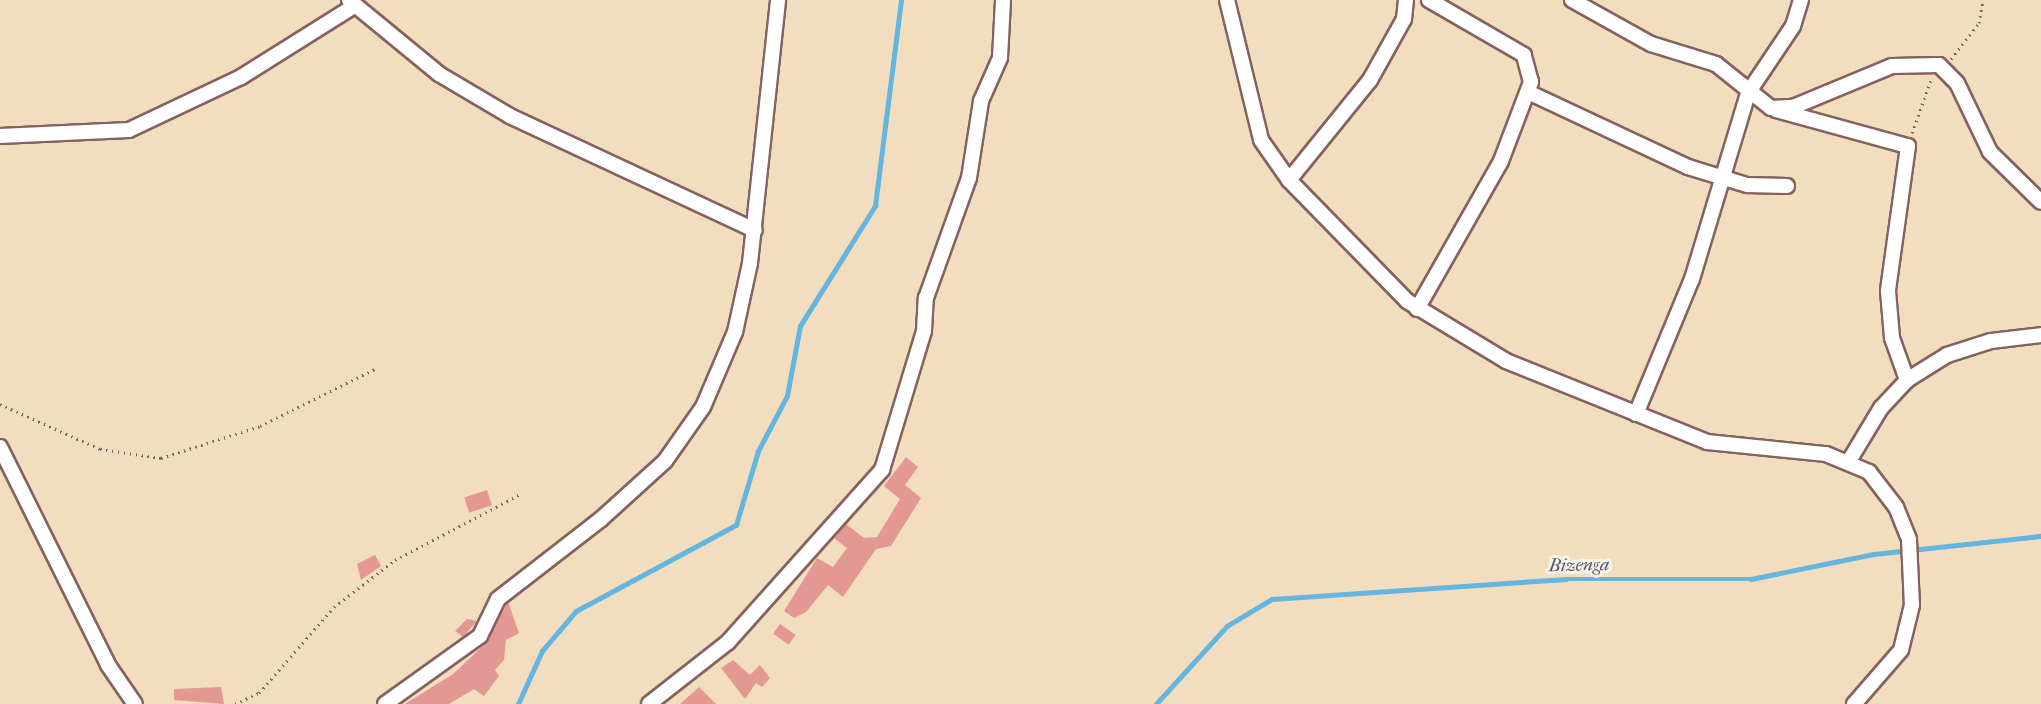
<!DOCTYPE html>
<html>
<head>
<meta charset="utf-8">
<style>
  body { margin:0 }
  #map { position:relative; width:2041px; height:704px; overflow:hidden; background:#f3ddbf; font-family:"IM FELL French Canon",serif }
  div>[style] { position:absolute }
  [style*='--x'] { left:calc(var(--x)*1px); top:calc(var(--y)*1px); width:calc(var(--w)*1px); rotate:calc(var(--a)*1deg) }
  .stream>* { height:4.5px; margin:-2.25px; padding:0 2.25px; transform-origin:2.25px; border-radius:2.25px; background:#64b5df }
  .building>* { inset:0; background:#e49894; transform-origin:0 0 }
  .path>* { height:3px; margin-top:-1.5px; transform-origin:0; background:repeating-linear-gradient(90deg,#85625f 0 1.5px,transparent 0 6px) }
  .roads { filter:drop-shadow(2px 0 #85625f) drop-shadow(-2px 0 #85625f) drop-shadow(0 2px #85625f) drop-shadow(0 -2px #85625f) }
  .minor>* { height:14px; margin:-7px; padding:0 7px; transform-origin:7px; border-radius:7px; background:#fff }
  span { translate:-50% -50%; white-space:nowrap; text-align:center; line-height:1.15; -webkit-text-stroke:6px #f7f3e8; paint-order:stroke }
  .water-label { font-size:18px; color:#53546a; font-style:italic }
</style>
</head>
<body>
<div id="map">
  <div class="stream">
    <i style="--x:518;--y:704;--w:58;--a:-65.6"></i>
    <i style="--x:542;--y:651;--w:52;--a:-49.6"></i>
    <i style="--x:576;--y:611;--w:182;--a:-28.3"></i>
    <i style="--x:736;--y:525;--w:77;--a:-73.4"></i>
    <i style="--x:758;--y:451;--w:62;--a:-62.2"></i>
    <i style="--x:787;--y:396;--w:71;--a:-79.5"></i>
    <i style="--x:800;--y:326;--w:142;--a:-58"></i>
    <i style="--x:875;--y:206;--w:208;--a:-82.8"></i>
    <i style="--x:1156;--y:704;--w:105;--a:-47.7"></i>
    <i style="--x:1227;--y:626;--w:52;--a:-31"></i>
    <i style="--x:1272;--y:599;--w:295;--a:-3.9"></i>
    <i style="--x:1566;--y:579;--w:185;--a:0"></i>
    <i style="--x:1751;--y:579;--w:126;--a:-11.5"></i>
    <i style="--x:1874;--y:554;--w:168;--a:-6.2"></i>
  </div>
  <div class="building">
    <i style="clip-path:polygon(906px 457px,918px 467px,905px 485px,921px 498px,891px 546px,876px 549px,843px 597px,828px 585px,806px 612px,794px 618px,784px 611px,817px 558px,833px 567px,847px 548px,834px 538px,846px 524px,864px 538px,877px 537px,900px 499px,884px 486px)"></i>
    <i style="left:487px;top:490px;width:16px;height:24px;rotate:72deg"></i>
    <i style="clip-path:polygon(375px 555px,381px 566px,361px 580px,357px 564px)"></i>
    <i style="clip-path:polygon(508px 602px,519px 633px,506px 640px,504px 660px,495px 670px,499px 676px,484px 696px,474px 689px,449px 704px,405px 704px,453px 674px,486px 643px)"></i>
    <i style="clip-path:polygon(467px 619px,477px 621px,463px 637px,455px 631px)"></i>
    <i style="left:780px;top:624px;width:19px;height:12px;rotate:35deg"></i>
    <i style="clip-path:polygon(733px 660px,750px 675px,760px 665px,770px 678px,762px 687px,756px 683px,745px 699px,721px 668px)"></i>
    <i style="clip-path:polygon(221px 687px,224px 704px,174px 700px,174px 689px)"></i>
    <i style="clip-path:polygon(699px 687px,716px 704px,680px 704px)"></i>
  </div>
  <div class="path">
    <i style="--x:1951;--y:59;--w:46;--a:-52.1"></i>
    <i style="--x:1979;--y:23;--w:23;--a:-80"></i>
    <i style="--x:1912;--y:133;--w:59;--a:-70.3"></i>
    <i style="--x:0;--y:404;--w:110;--a:24.2"></i>
    <i style="--x:100;--y:449;--w:62;--a:8.4"></i>
    <i style="--x:161;--y:458;--w:104;--a:-17.9"></i>
    <i style="--x:260;--y:426;--w:128;--a:-26.4"></i>
    <i style="--x:235;--y:704;--w:26;--a:-25"></i>
    <i style="--x:259;--y:693;--w:114;--a:-48.9"></i>
    <i style="--x:334;--y:607;--w:77;--a:-37.6"></i>
    <i style="--x:395;--y:560;--w:140;--a:-27.7"></i>
  </div>
  <div class="roads">
    <div class="minor">
      <i style="--x:349;--y:0;--w:117;--a:39.4"></i>
      <i style="--x:439;--y:74;--w:82;--a:30.6"></i>
      <i style="--x:510;--y:116;--w:270;--a:25"></i>
      <i style="--x:1227;--y:0;--w:144;--a:76.3"></i>
      <i style="--x:1261;--y:140;--w:49;--a:55"></i>
      <i style="--x:1289;--y:180;--w:129;--a:-51"></i>
      <i style="--x:1370;--y:80;--w:70;--a:-60.9"></i>
      <i style="--x:1404;--y:19;--w:19;--a:-84"></i>
      <i style="--x:1572;--y:0;--w:90;--a:29.1"></i>
      <i style="--x:1651;--y:44;--w:68;--a:17.1"></i>
      <i style="--x:1716;--y:64;--w:70;--a:38.7"></i>
      <i style="--x:1771;--y:108;--w:22;--a:-3"></i>
      <i style="--x:1793;--y:107;--w:107;--a:-22.5"></i>
      <i style="--x:1892;--y:66;--w:47;--a:-1.2"></i>
      <i style="--x:1939;--y:65;--w:25;--a:45"></i>
      <i style="--x:1957;--y:83;--w:76;--a:64.4"></i>
      <i style="--x:1990;--y:152;--w:71;--a:44.4"></i>
      <i style="--x:1528;--y:92;--w:177;--a:25.1"></i>
      <i style="--x:1688;--y:167;--w:62;--a:17"></i>
      <i style="--x:1747;--y:185;--w:40;--a:1.4"></i>
      <i style="--x:1776;--y:110;--w:137;--a:15.3"></i>
      <i style="--x:1908;--y:146;--w:146;--a:97.9"></i>
      <i style="--x:1888;--y:291;--w:47;--a:85.1"></i>
      <i style="--x:1892;--y:338;--w:45;--a:70.3"></i>
      <i style="--x:0;--y:136;--w:129;--a:-2.7"></i>
      <i style="--x:129;--y:130;--w:124;--a:-25.3"></i>
      <i style="--x:241;--y:77;--w:133;--a:-32.1"></i>
      <i style="--x:1289;--y:180;--w:169;--a:45.7"></i>
      <i style="--x:1407;--y:301;--w:116;--a:31.2"></i>
      <i style="--x:1506;--y:361;--w:217;--a:21.9"></i>
      <i style="--x:1707;--y:442;--w:120;--a:5.8"></i>
      <i style="--x:1826;--y:454;--w:47;--a:22.7"></i>
      <i style="--x:1869;--y:472;--w:44;--a:52.4"></i>
      <i style="--x:1896;--y:507;--w:35;--a:68"></i>
      <i style="--x:1909;--y:540;--w:65;--a:87.4"></i>
      <i style="--x:1912;--y:605;--w:46;--a:103.7"></i>
      <i style="--x:1901;--y:650;--w:72;--a:131"></i>
      <i style="--x:1417;--y:309;--w:170;--a:-60.4"></i>
      <i style="--x:1501;--y:161;--w:85;--a:-69.2"></i>
      <i style="--x:1531;--y:82;--w:28;--a:-105"></i>
      <i style="--x:1524;--y:55;--w:110;--a:-149.9"></i>
      <i style="--x:1636;--y:414;--w:146;--a:-67.5"></i>
      <i style="--x:1692;--y:279;--w:194;--a:-73.2"></i>
      <i style="--x:1748;--y:93;--w:81;--a:-56.1"></i>
      <i style="--x:1793;--y:26;--w:27;--a:-73"></i>
      <i style="--x:0;--y:447;--w:243;--a:63.6"></i>
      <i style="--x:108;--y:665;--w:47;--a:55.3"></i>
      <i style="--x:1849;--y:461;--w:62;--a:-58.9"></i>
      <i style="--x:1881;--y:408;--w:38;--a:-47"></i>
      <i style="--x:1907;--y:380;--w:47;--a:-32"></i>
      <i style="--x:1947;--y:355;--w:46;--a:-17.7"></i>
      <i style="--x:1991;--y:341;--w:50;--a:-6.8"></i>
      <i style="--x:385;--y:704;--w:117;--a:-35.6"></i>
      <i style="--x:480;--y:636;--w:41;--a:-64.1"></i>
      <i style="--x:498;--y:599;--w:129;--a:-37.8"></i>
      <i style="--x:600;--y:520;--w:88;--a:-42.2"></i>
      <i style="--x:665;--y:461;--w:66;--a:-54.9"></i>
      <i style="--x:703;--y:407;--w:82;--a:-66.9"></i>
      <i style="--x:735;--y:332;--w:71;--a:-77.7"></i>
      <i style="--x:750;--y:263;--w:264;--a:-83.9"></i>
      <i style="--x:649;--y:704;--w:100;--a:-38.1"></i>
      <i style="--x:728;--y:642;--w:231;--a:-48.2"></i>
      <i style="--x:882;--y:470;--w:145;--a:-73.2"></i>
      <i style="--x:924;--y:331;--w:33;--a:-87"></i>
      <i style="--x:926;--y:298;--w:127;--a:-70.3"></i>
      <i style="--x:969;--y:178;--w:78;--a:-81.1"></i>
      <i style="--x:981;--y:101;--w:47;--a:-66.2"></i>
      <i style="--x:1000;--y:58;--w:58;--a:-87"></i>
    </div>
  </div>
  <div class="water-label">
    <span style="left:1579px;top:566px;rotate:-1deg">Bizenga</span>
  </div>
</div>
</body>
</html>
